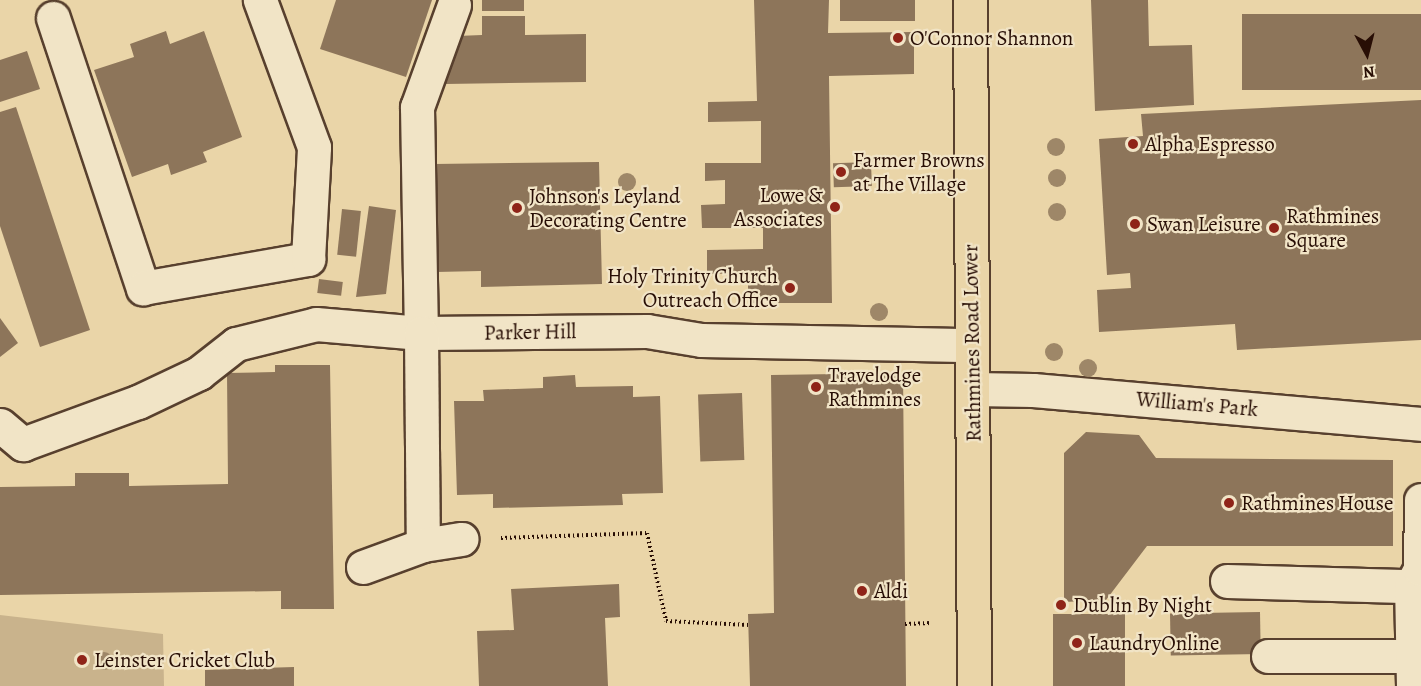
<!DOCTYPE html>
<html>
<head>
<meta charset="utf-8">
<style>
  body { margin:0 }
  #map { position:relative; width:1421px; height:686px; overflow:hidden; background:#ead5a8; font-family:Alegreya,serif }
  div>[style] { position:absolute }
  [style*='--x'] { left:calc(var(--x)*1px); top:calc(var(--y)*1px); width:calc(var(--w)*1px); rotate:calc(var(--a)*1deg) }
  .green>* { inset:0; background:#c9b38c }
  .building>* { inset:0; background:#8d755a; transform-origin:0 0 }
  .path>* { height:4px; margin-top:-2px; transform-origin:0; background:repeating-linear-gradient(90deg,#280e05 0 1.5px,transparent 0 4.5px) }
  .roads { filter:drop-shadow(2px 0 #58402e) drop-shadow(-2px 0 #58402e) drop-shadow(0 2px #58402e) drop-shadow(0 -2px #58402e) }
  .minor>* { height:33px; margin:-16.5px; padding:0 16.5px; transform-origin:16.5px; border-radius:16.5px; background:#f1e4c6 }
  .major>* { height:33px; margin:-16.5px; padding:0 16.5px; transform-origin:16.5px; border-radius:16.5px; background:#ead5a8 }
  .trees>* { width:18px; height:18px; margin:-9px; border-radius:50%; background:#9e8768 }
  .dots>* { width:16px; height:16px; translate:-50% -50%; box-sizing:border-box; border:3px solid #f1e4c6; border-radius:50% }
  span { translate:-50% -50%; white-space:nowrap; text-align:center; line-height:1.15; -webkit-text-stroke:4.5px #f1e4c6; paint-order:stroke }
  .poi-label { font-size:21px; color:#280e05 }
  .left { translate:0 -50%; text-align:left }
  .right { translate:-100% -50%; text-align:right }
  .street-label { font-size:21px; color:#280e05 }
  .north { position:absolute; left:1337px; top:24px; width:60px; height:60px; -webkit-text-stroke:4px #f1e4c6; paint-order:stroke; rotate:173deg; font-size:16px; font-weight:700; line-height:24px; text-align:center; color:#280e05 }
  .north::after { content:''; display:block; margin:auto; width:21px; height:27px; background:#280e05; clip-path:polygon(50% 0,100% 100%,50% 72%,0 100%) }
</style>
</head>
<body>
<div id="map">
  <div class="green">
    <i style="clip-path:polygon(0 615px,163px 634px,164px 686px,0 686px)"></i>
  </div>
  <div class="building">
    <i style="clip-path:polygon(336px 0,432px 0,406px 77px,320px 49px)"></i>
    <i style="left:482px;top:0;width:42px;height:11px"></i>
    <i style="clip-path:polygon(754px 0,829px 0,828px 33px,914px 32px,914px 74px,829px 76px,832px 303px,748px 303px,748px 273px,707px 274px,707px 250px,763px 249px,763px 228px,702px 228px,701px 205px,725px 204px,725px 180px,705px 181px,705px 163px,761px 163px,761px 121px,708px 122px,708px 102px,757px 101px)"></i>
    <i style="left:840px;top:0;width:75px;height:21px"></i>
    <i style="clip-path:polygon(1091px 0,1148px 0,1149px 46px,1192px 45px,1194px 105px,1095px 111px)"></i>
    <i style="left:1421px;top:14px;width:76px;height:179px;rotate:90deg"></i>
    <i style="clip-path:polygon(482px 16px,525px 16px,525px 35px,586px 34px,586px 82px,445px 84px,457px 36px,482px 35px)"></i>
    <i style="clip-path:polygon(166px 31px,170px 44px,204px 31px,242px 137px,203px 152px,207px 162px,171px 175px,168px 164px,132px 177px,94px 70px,134px 57px,130px 44px)"></i>
    <i style="clip-path:polygon(27px 51px,40px 89px,0 102px,0 60px)"></i>
    <i style="clip-path:polygon(1421px 100px,1421px 340px,1237px 350px,1235px 324px,1099px 332px,1097px 290px,1131px 288px,1130px 273px,1107px 275px,1099px 139px,1143px 136px,1141px 114px)"></i>
    <i style="clip-path:polygon(16px 107px,90px 330px,40px 347px,0 226px,0 112px)"></i>
    <i style="clip-path:polygon(599px 162px,602px 284px,481px 287px,481px 271px,436px 272px,434px 164px)"></i>
    <i style="left:871px;top:162px;width:24px;height:38px;rotate:88deg"></i>
    <i style="clip-path:polygon(369px 206px,396px 210px,386px 294px,356px 297px)"></i>
    <i style="left:342px;top:209px;width:19px;height:46px;rotate:6deg"></i>
    <i style="left:319px;top:279px;width:24px;height:14px;rotate:7deg"></i>
    <i style="clip-path:polygon(0 318px,18px 343px,0 357px)"></i>
    <i style="clip-path:polygon(275px 365px,330px 365px,334px 609px,281px 609px,281px 591px,0 595px,0 487px,75px 486px,75px 473px,129px 473px,129px 486px,228px 484px,227px 373px,275px 372px)"></i>
    <i style="clip-path:polygon(903px 373px,906px 686px,750px 686px,748px 614px,774px 613px,771px 375px)"></i>
    <i style="clip-path:polygon(575px 375px,576px 387px,633px 386px,633px 397px,660px 396px,663px 493px,622px 494px,623px 505px,493px 508px,493px 494px,457px 495px,454px 401px,484px 401px,483px 390px,543px 388px,543px 377px)"></i>
    <i style="left:742px;top:393px;width:67px;height:44px;rotate:88deg"></i>
    <i style="clip-path:polygon(1086px 432px,1139px 435px,1156px 458px,1393px 460px,1393px 546px,1147px 546px,1106px 600px,1064px 602px,1064px 453px)"></i>
    <i style="clip-path:polygon(619px 584px,620px 617px,605px 618px,608px 686px,479px 686px,477px 631px,514px 630px,511px 589px)"></i>
    <i style="left:1260px;top:612px;width:42px;height:90px;rotate:89deg"></i>
    <i style="left:1053px;top:614px;width:72px;height:72px"></i>
    <i style="clip-path:polygon(294px 667px,294px 686px,205px 686px,205px 670px)"></i>
  </div>
  <div class="path">
    <i style="--x:501;--y:538;--w:146;--a:-2"></i>
    <i style="--x:647;--y:533;--w:90;--a:77.8"></i>
    <i style="--x:666;--y:621;--w:83;--a:2.8"></i>
    <i style="--x:905;--y:624;--w:26;--a:-2"></i>
  </div>
  <div class="roads">
    <div class="minor">
      <i style="--x:454;--y:5;--w:109;--a:109.9"></i>
      <i style="--x:417;--y:107;--w:226;--a:89"></i>
      <i style="--x:421;--y:333;--w:226;--a:-0.5"></i>
      <i style="--x:647;--y:331;--w:55;--a:9.5"></i>
      <i style="--x:701;--y:340;--w:271;--a:1.1"></i>
      <i style="--x:53;--y:18;--w:285;--a:71.6"></i>
      <i style="--x:143;--y:288;--w:168;--a:-10"></i>
      <i style="--x:308;--y:259;--w:112;--a:-86.9"></i>
      <i style="--x:314;--y:147;--w:157;--a:-110.2"></i>
      <i style="--x:973;--y:389;--w:60;--a:1"></i>
      <i style="--x:1033;--y:390;--w:389;--a:5"></i>
      <i style="--x:0;--y:425;--w:30;--a:40"></i>
      <i style="--x:23;--y:444;--w:122;--a:-20.1"></i>
      <i style="--x:138;--y:402;--w:68;--a:-25.4"></i>
      <i style="--x:199;--y:373;--w:47;--a:-38.1"></i>
      <i style="--x:236;--y:344;--w:82;--a:-14"></i>
      <i style="--x:316;--y:324;--w:105;--a:4.9"></i>
      <i style="--x:421;--y:333;--w:212;--a:89.5"></i>
      <i style="--x:363;--y:567;--w:64;--a:-20.1"></i>
      <i style="--x:423;--y:545;--w:39;--a:-9"></i>
      <i style="--x:1227;--y:581;--w:184;--a:1.6"></i>
      <i style="--x:1268;--y:656;--w:144;--a:0"></i>
      <i style="--x:1413;--y:686;--w:100;--a:-91.1"></i>
      <i style="--x:1411;--y:586;--w:19;--a:-62"></i>
      <i style="--x:1420;--y:569;--w:69;--a:-89.2"></i>
    </div>
    <div class="major">
      <i style="--x:970;--y:0;--w:686;--a:89.67"></i>
    </div>
  </div>
  <div class="trees">
    <i style="left:1056px;top:147px"></i>
    <i style="left:1057px;top:178px"></i>
    <i style="left:627px;top:182px"></i>
    <i style="left:1057px;top:212px"></i>
    <i style="left:879px;top:312px"></i>
    <i style="left:1054px;top:352px"></i>
    <i style="left:1088px;top:368px"></i>
    <i style="left:104px;top:661px"></i>
  </div>
  <div class="dots">
    <i style="left:898px;top:38px;background:#8f2418"></i>
    <i style="left:1133px;top:144px;background:#8f2418"></i>
    <i style="left:841px;top:172px;background:#8f2418"></i>
    <i style="left:835px;top:207px;background:#8f2418"></i>
    <i style="left:517px;top:208px;background:#8f2418"></i>
    <i style="left:1135px;top:224px;background:#8f2418"></i>
    <i style="left:1274px;top:228px;background:#8f2418"></i>
    <i style="left:790px;top:288px;background:#8f2418"></i>
    <i style="left:816px;top:387px;background:#8f2418"></i>
    <i style="left:1229px;top:503px;background:#8f2418"></i>
    <i style="left:862px;top:591px;background:#8f2418"></i>
    <i style="left:1061px;top:605px;background:#8f2418"></i>
    <i style="left:1077px;top:643px;background:#8f2418"></i>
    <i style="left:82px;top:660px;background:#8f2418"></i>
  </div>
  <div class="poi-label">
    <span class="left" style="left:910px;top:38px">O'Connor Shannon</span>
    <span class="left" style="left:1145px;top:144px">Alpha Espresso</span>
    <span class="left" style="left:853px;top:172px">Farmer Browns<br>at The Village</span>
    <span class="right" style="left:823px;top:207px">Lowe &amp;<br>Associates</span>
    <span class="left" style="left:529px;top:208px">Johnson's Leyland<br>Decorating Centre</span>
    <span class="left" style="left:1286px;top:228px">Rathmines<br>Square</span>
    <span class="left" style="left:1147px;top:224px">Swan Leisure</span>
    <span class="right" style="left:778px;top:288px">Holy Trinity Church<br>Outreach Office</span>
    <span class="left" style="left:828px;top:387px">Travelodge<br>Rathmines</span>
    <span class="left" style="left:1241px;top:503px">Rathmines House</span>
    <span class="left" style="left:874px;top:591px">Aldi</span>
    <span class="left" style="left:1073px;top:605px">Dublin By Night</span>
    <span class="left" style="left:1089px;top:643px">LaundryOnline</span>
    <span class="left" style="left:94px;top:660px">Leinster Cricket Club</span>
  </div>
  <div class="street-label">
    <span style="left:530px;top:332px;rotate:-1deg">Parker Hill</span>
    <span style="left:972px;top:343px;rotate:-91deg">Rathmines Road Lower</span>
    <span style="left:1197px;top:404px;rotate:5deg">William's Park</span>
  </div>
  <div class="north">N</div>
</div>
</body>
</html>
